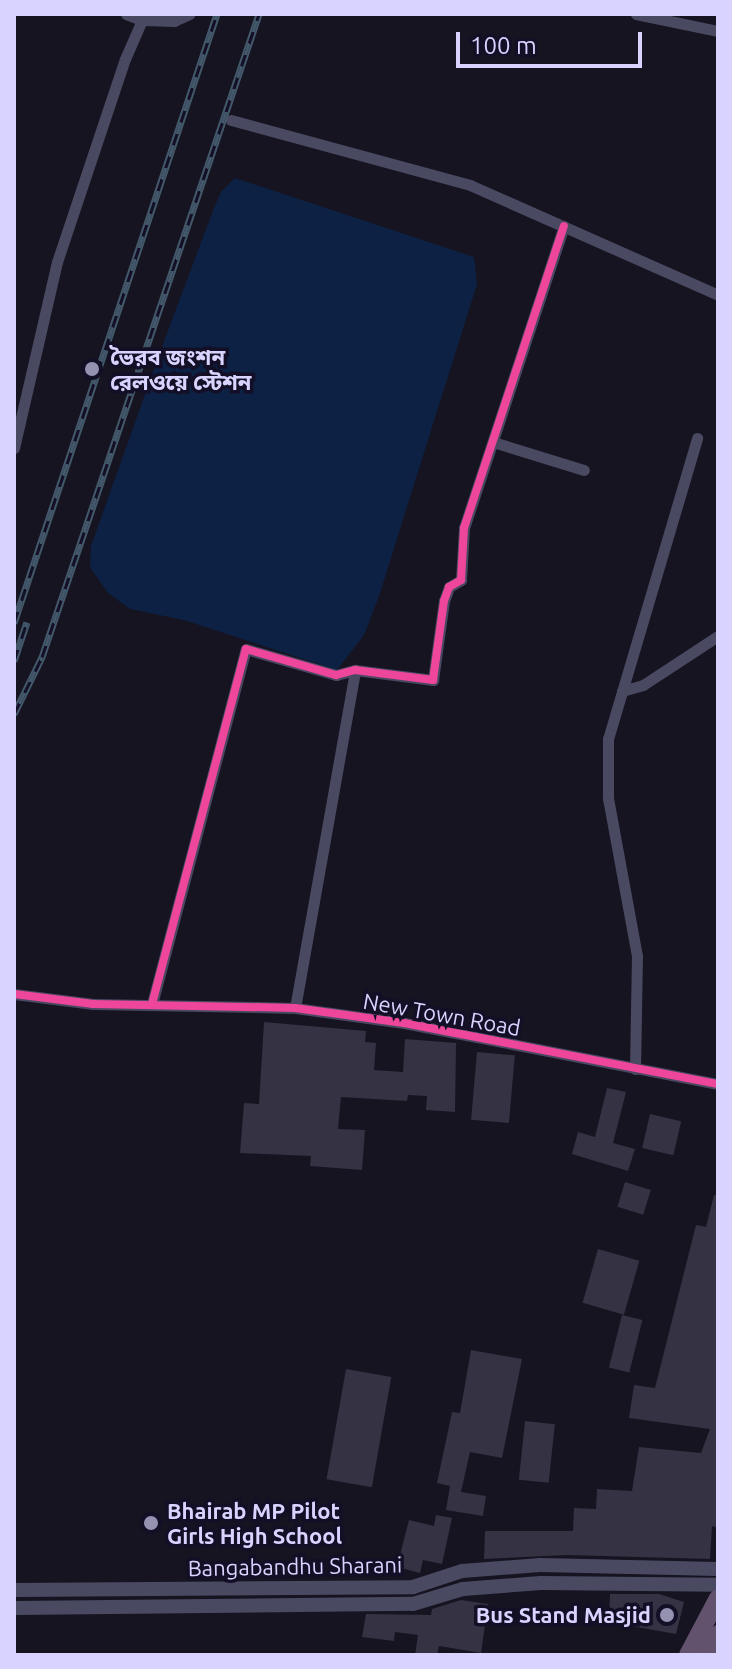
<!DOCTYPE html>
<html>
<head>
<meta charset="utf-8">
<style>
  body { margin:0 }
  #map { position:relative; width:732px; height:1669px; overflow:hidden; background:#161421; font-family:Ubuntu,"Noto Sans Bengali",sans-serif }
  div>[style] { position:absolute }
  [style*='--x'] { left:calc(var(--x)*1px); top:calc(var(--y)*1px); width:calc(var(--w)*1px); rotate:calc(var(--a)*1deg) }
  .water>* { inset:0; background:#0d2144 }
  .building>* { inset:0; background:#343243; transform-origin:0 0 }
  .minor>* { height:11px; margin:-5.5px; padding:0 5.5px; transform-origin:5.5px; border-radius:5.5px; background:#4a4962 }
  .tertiary>* { height:14px; margin:-7px; padding:0 7px; transform-origin:7px; border-radius:7px; background:#4a4962 }
  .trunk>* { height:18px; margin:-9px; padding:0 9px; transform-origin:9px; border-radius:9px; background:#62526e }
  .rail>* { height:7px; margin-top:-3.5px; transform-origin:0; background:repeating-linear-gradient(90deg,#130f26 0 12px,#43596b 0 24px); box-sizing:border-box; border-block:2px solid #43596b }
  .cycleway>* { height:8px; margin:-4px; padding:0 4px; transform-origin:4px; border-radius:4px; background:#ed469a }
  .dots>* { width:22px; height:22px; translate:-50% -50%; box-sizing:border-box; border:4px solid #130f26; border-radius:50% }
  span { translate:-50% -50%; white-space:nowrap; text-align:center; line-height:1.15; -webkit-text-stroke:7px #130f26; paint-order:stroke }
  .poi-label { font-size:22px; color:#d9d4ff; font-weight:700 }
  .left { translate:0 -50%; text-align:left }
  .right { translate:-100% -50%; text-align:right }
  .street-label { font-size:22px; color:#d9d4ff }
  .frame { position:absolute; inset:0; border:16px solid #d9d4ff; pointer-events:none }
  .scale { position:absolute; left:456px; top:32px; width:186px; height:36px; box-sizing:border-box; border:4px solid #d9d4ff; border-top:0; padding-left:10px; font-size:24px; line-height:28px; white-space:nowrap; color:#d9d4ff; -webkit-text-stroke:6px #130f26; paint-order:stroke }
</style>
</head>
<body>
<div id="map">
  <div class="water">
    <i style="clip-path:polygon(235px 178px,474px 257px,477px 284px,379px 596px,364px 635px,337px 670px,184px 620px,130px 609px,108px 593px,90px 567px,91px 546px,163px 344px,214px 208px,221px 192px)"></i>
  </div>
  <div class="building">
    <i style="clip-path:polygon(264px 1022px,366px 1031px,365px 1042px,376px 1043px,374px 1070px,403px 1072px,405px 1039px,456px 1043px,455px 1112px,426px 1110px,427px 1096px,408px 1095px,407px 1101px,341px 1097px,338px 1129px,365px 1130px,362px 1170px,310px 1166px,311px 1156px,240px 1153px,244px 1103px,259px 1104px)"></i>
    <i style="left:477px;top:1052px;width:38px;height:68px;rotate:5deg"></i>
    <i style="clip-path:polygon(607px 1088px,626px 1092px,613px 1143px,635px 1149px,628px 1171px,572px 1154px,578px 1132px,595px 1137px)"></i>
    <i style="left:650px;top:1114px;width:32px;height:35px;rotate:13deg"></i>
    <i style="left:625px;top:1182px;width:27px;height:26px;rotate:17deg"></i>
    <i style="clip-path:polygon(714px 1195px,718px 1195px,718px 1528px,712px 1526px,710px 1559px,567px 1555px,484px 1559px,485px 1531px,573px 1531px,574px 1508px,596px 1509px,597px 1489px,632px 1491px,639px 1447px,701px 1453px,710px 1429px,629px 1418px,634px 1385px,655px 1388px,696px 1225px,706px 1227px)"></i>
    <i style="left:598px;top:1249px;width:43px;height:56px;rotate:16deg"></i>
    <i style="left:622px;top:1315px;width:21px;height:54px;rotate:14deg"></i>
    <i style="clip-path:polygon(471px 1350px,522px 1359px,502px 1458px,470px 1452px,461px 1492px,486px 1496px,483px 1516px,446px 1510px,450px 1486px,437px 1483px,452px 1412px,460px 1413px)"></i>
    <i style="left:346px;top:1369px;width:46px;height:112px;rotate:10deg"></i>
    <i style="left:525px;top:1421px;width:30px;height:59px;rotate:6deg"></i>
    <i style="clip-path:polygon(436px 1515px,452px 1518px,442px 1564px,423px 1560px,420px 1573px,397px 1567px,409px 1520px,434px 1526px)"></i>
    <i style="clip-path:polygon(610px 1594px,659px 1594px,684px 1602px,676px 1634px,609px 1622px)"></i>
    <i style="clip-path:polygon(461px 1600px,488px 1604px,481px 1653px,439px 1646px,437px 1655px,415px 1655px,418px 1635px,395px 1632px,394px 1641px,362px 1637px,366px 1614px,431px 1615px,432px 1609px)"></i>
  </div>
  <div class="minor">
    <i style="--x:126;--y:14;--w:17;--a:21"></i>
    <i style="--x:142;--y:20;--w:32;--a:2"></i>
    <i style="--x:174;--y:21;--w:17;--a:-24"></i>
    <i style="--x:636;--y:14;--w:84;--a:11.7"></i>
    <i style="--x:231;--y:120;--w:248;--a:15.2"></i>
    <i style="--x:470;--y:185;--w:271;--a:23.9"></i>
    <i style="--x:493;--y:442;--w:95;--a:17.1"></i>
    <i style="--x:14;--y:448;--w:191;--a:-77"></i>
    <i style="--x:57;--y:262;--w:214;--a:-71.5"></i>
    <i style="--x:125;--y:59;--w:43;--a:-66.4"></i>
    <i style="--x:622;--y:691;--w:22;--a:-16"></i>
    <i style="--x:643;--y:685;--w:90;--a:-33.2"></i>
    <i style="--x:14;--y:994;--w:80;--a:7.2"></i>
    <i style="--x:93;--y:1004;--w:202;--a:1.1"></i>
    <i style="--x:295;--y:1008;--w:110;--a:7.8"></i>
    <i style="--x:404;--y:1023;--w:320;--a:11"></i>
    <i style="--x:152;--y:1004;--w:367;--a:-75.2"></i>
    <i style="--x:246;--y:649;--w:94;--a:16.1"></i>
    <i style="--x:336;--y:675;--w:20;--a:-15"></i>
    <i style="--x:355;--y:670;--w:79;--a:7.3"></i>
    <i style="--x:433;--y:680;--w:80;--a:-82.1"></i>
    <i style="--x:444;--y:601;--w:15;--a:-70"></i>
    <i style="--x:449;--y:587;--w:14;--a:-30"></i>
    <i style="--x:461;--y:580;--w:52;--a:-86.7"></i>
    <i style="--x:464;--y:528;--w:318;--a:-71.7"></i>
    <i style="--x:295;--y:1008;--w:343;--a:-79.9"></i>
    <i style="--x:635;--y:1069;--w:113;--a:-89"></i>
    <i style="--x:637;--y:956;--w:161;--a:-100.4"></i>
    <i style="--x:608;--y:798;--w:59;--a:-90"></i>
    <i style="--x:608;--y:739;--w:314;--a:-73.5"></i>
  </div>
  <div class="tertiary">
    <i style="--x:14;--y:1590;--w:399;--a:-0.4"></i>
    <i style="--x:413;--y:1587;--w:52;--a:-18.1"></i>
    <i style="--x:462;--y:1571;--w:78;--a:-4.4"></i>
    <i style="--x:540;--y:1565;--w:178;--a:1.3"></i>
    <i style="--x:14;--y:1608;--w:399;--a:-0.6"></i>
    <i style="--x:413;--y:1604;--w:52;--a:-16.7"></i>
    <i style="--x:463;--y:1589;--w:78;--a:-4.4"></i>
    <i style="--x:541;--y:1583;--w:177;--a:0.6"></i>
  </div>
  <div class="trunk">
    <i style="--x:688;--y:1655;--w:64;--a:-62.2"></i>
    <i style="--x:707;--y:1655;--w:24;--a:-62"></i>
  </div>
  <div class="rail">
    <i style="--x:14;--y:623;--w:642;--a:-71.57"></i>
    <i style="--x:14;--y:661;--w:41;--a:-71.6"></i>
    <i style="--x:14;--y:714;--w:64;--a:-63.8"></i>
    <i style="--x:42;--y:657;--w:679;--a:-71.35"></i>
  </div>
  <div class="cycleway">
    <i style="--x:14;--y:994;--w:80;--a:7.2"></i>
    <i style="--x:93;--y:1004;--w:202;--a:1.1"></i>
    <i style="--x:295;--y:1008;--w:110;--a:7.8"></i>
    <i style="--x:404;--y:1023;--w:320;--a:11"></i>
    <i style="--x:152;--y:1004;--w:367;--a:-75.2"></i>
    <i style="--x:246;--y:649;--w:94;--a:16.1"></i>
    <i style="--x:336;--y:675;--w:20;--a:-15"></i>
    <i style="--x:355;--y:670;--w:79;--a:7.3"></i>
    <i style="--x:433;--y:680;--w:80;--a:-82.1"></i>
    <i style="--x:444;--y:601;--w:15;--a:-70"></i>
    <i style="--x:449;--y:587;--w:14;--a:-30"></i>
    <i style="--x:461;--y:580;--w:52;--a:-86.7"></i>
    <i style="--x:464;--y:528;--w:318;--a:-71.7"></i>
  </div>
  <div class="dots">
    <i style="left:92px;top:369px;background:#9591b1"></i>
    <i style="left:151px;top:1523px;background:#9591b1"></i>
    <i style="left:667px;top:1615px;background:#9591b1"></i>
  </div>
  <div class="poi-label">
    <span class="left" style="left:110px;top:369px">ভৈরব জংশন<br>রেলওয়ে স্টেশন</span>
    <span class="left" style="left:167px;top:1523px">Bhairab MP Pilot<br>Girls High School</span>
    <span class="right" style="left:651px;top:1615px">Bus Stand Masjid</span>
  </div>
  <div class="street-label">
    <span style="left:442px;top:1014px;rotate:10deg">New Town Road</span>
    <span style="left:295px;top:1566px;rotate:-1deg">Bangabandhu Sharani</span>
  </div>
  <div class="frame"></div>
  <div class="scale">100 m</div>
</div>
</body>
</html>
